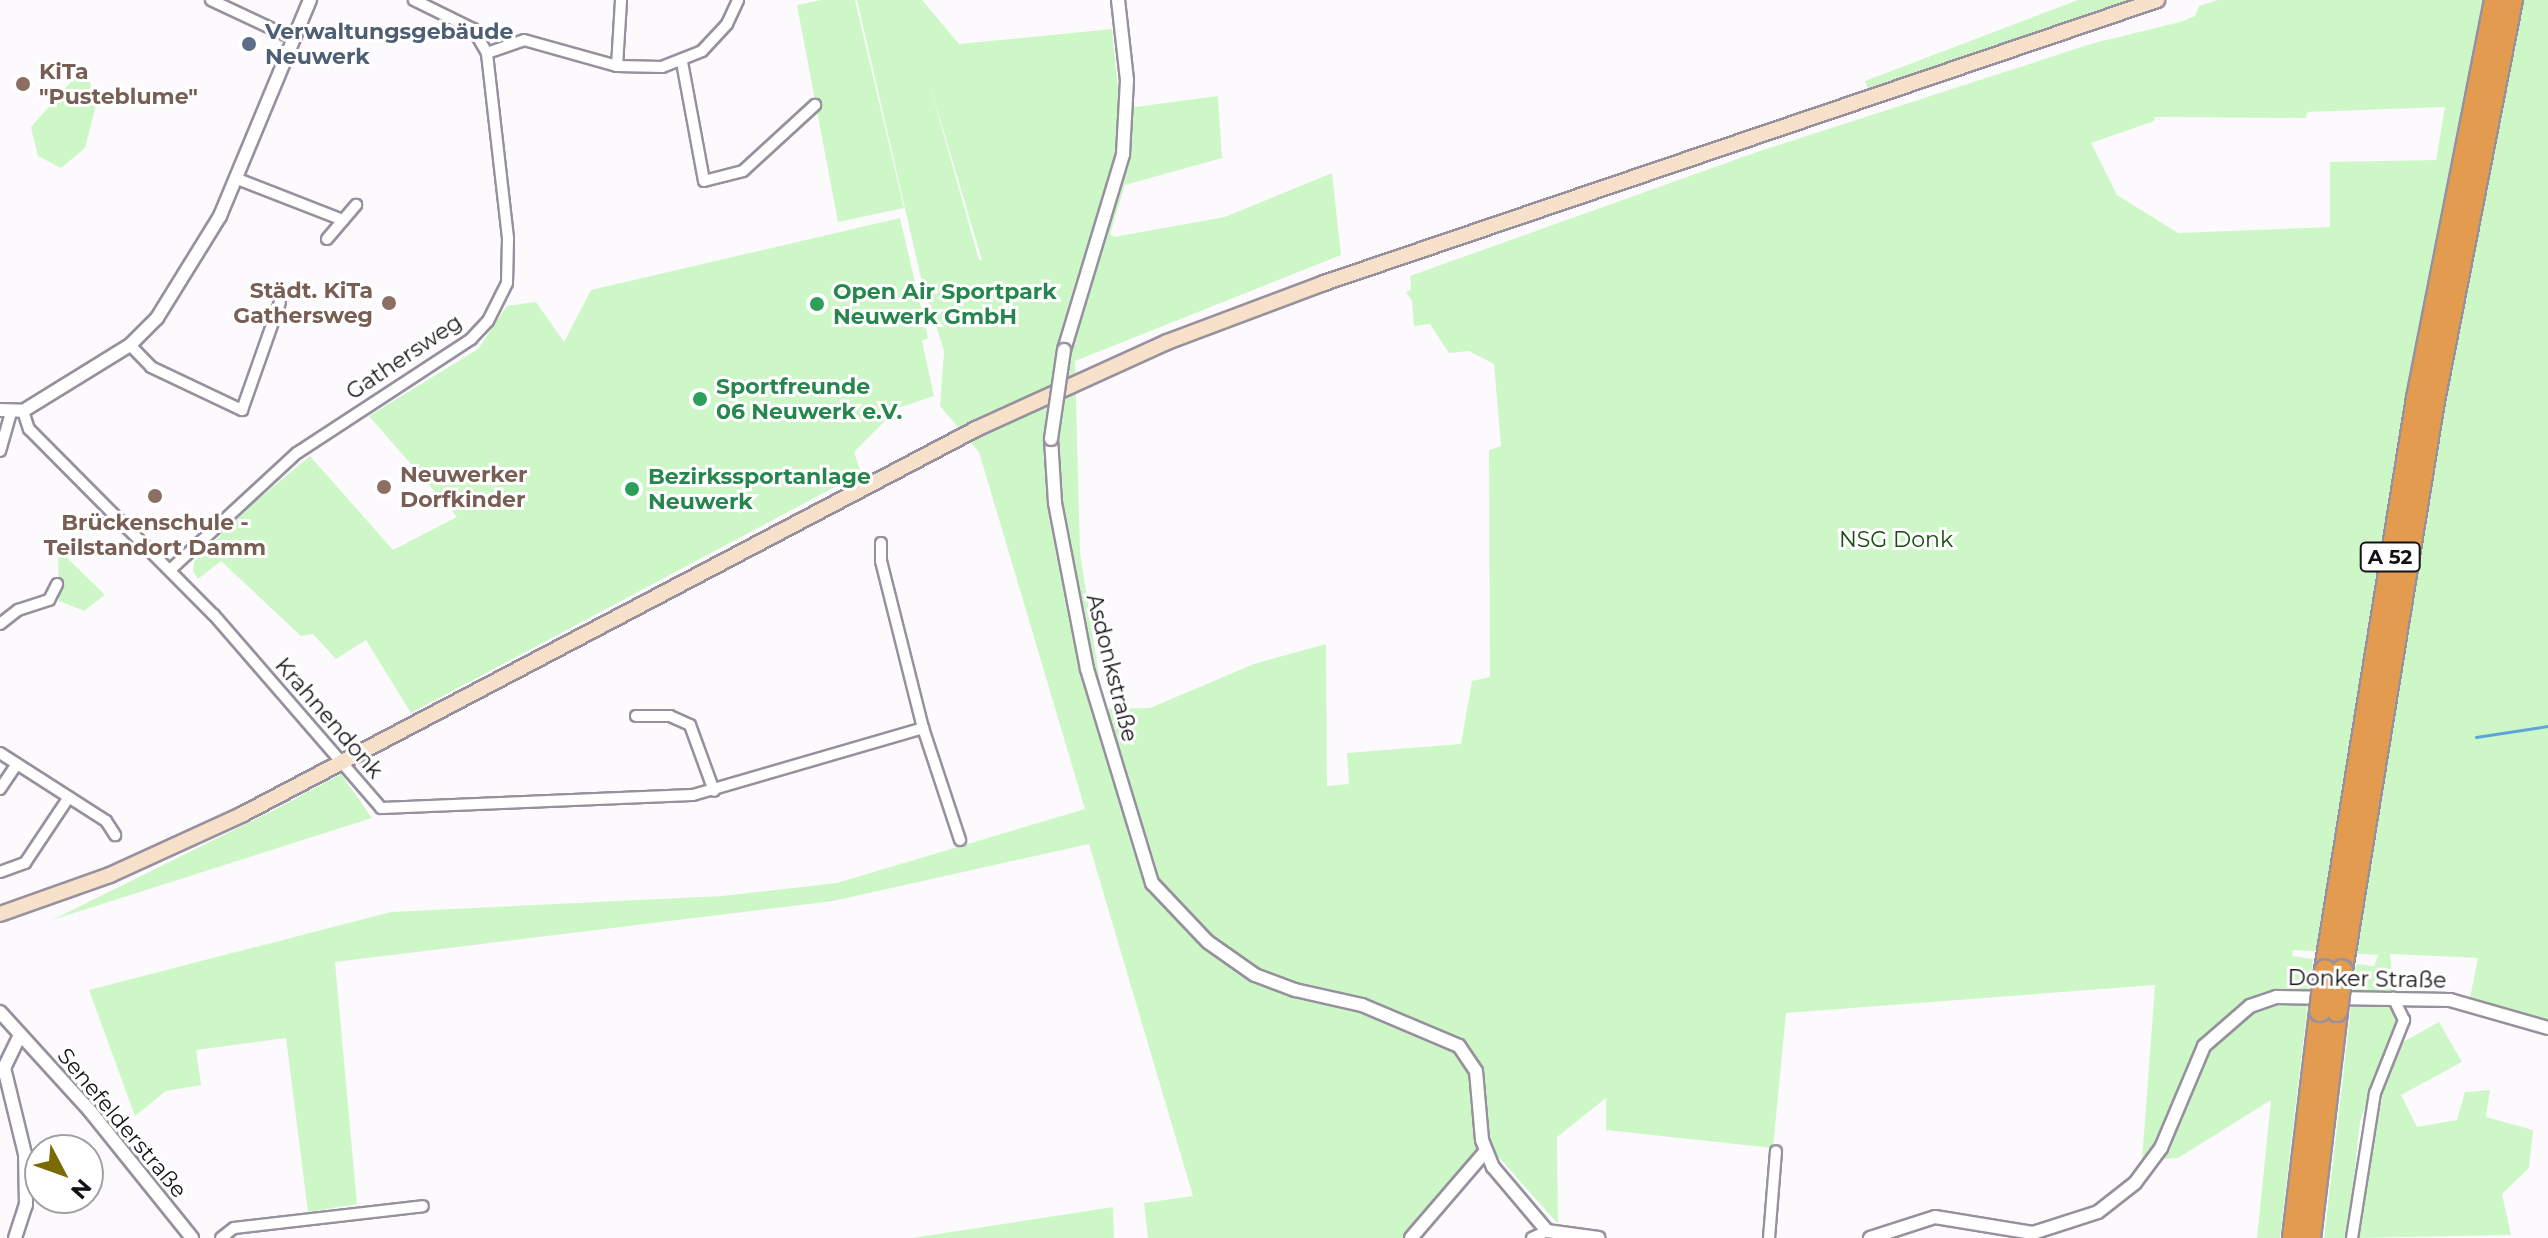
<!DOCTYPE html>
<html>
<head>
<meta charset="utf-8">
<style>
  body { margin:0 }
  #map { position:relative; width:2548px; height:1238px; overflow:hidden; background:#fcfafd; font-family:Montserrat,sans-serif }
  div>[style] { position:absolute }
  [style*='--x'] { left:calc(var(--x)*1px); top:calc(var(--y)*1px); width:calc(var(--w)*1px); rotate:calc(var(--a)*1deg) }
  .green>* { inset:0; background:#cef7c8 }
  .stream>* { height:3px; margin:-1.5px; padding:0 1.5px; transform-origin:1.5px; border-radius:1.5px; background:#5ea4d8 }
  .roads { filter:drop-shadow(2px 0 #97909e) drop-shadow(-2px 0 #97909e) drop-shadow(0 2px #97909e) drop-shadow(0 -2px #97909e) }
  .minor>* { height:10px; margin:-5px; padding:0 5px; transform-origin:5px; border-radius:5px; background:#fff }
  .tertiary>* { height:12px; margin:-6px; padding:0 6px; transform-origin:6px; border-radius:6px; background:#fff }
  .secondary>* { height:14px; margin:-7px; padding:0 7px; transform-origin:7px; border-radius:7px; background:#f7e1ca }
  .motorway>* { height:20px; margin:-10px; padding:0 10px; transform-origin:10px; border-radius:10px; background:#e39b50 }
  .bridges { filter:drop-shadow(2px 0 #97909e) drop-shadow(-2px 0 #97909e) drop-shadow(0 2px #97909e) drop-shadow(0 -2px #97909e) }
  .tertiary-bridge>* { height:12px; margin:-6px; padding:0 6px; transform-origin:6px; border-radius:6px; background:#fff }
  .motorway-bridge>* { height:20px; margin:-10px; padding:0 10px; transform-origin:10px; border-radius:10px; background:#e39b50 }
  .dots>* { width:22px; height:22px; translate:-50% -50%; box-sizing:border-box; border:4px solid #fff; border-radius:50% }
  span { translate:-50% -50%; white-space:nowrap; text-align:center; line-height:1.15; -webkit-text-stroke:6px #fff; paint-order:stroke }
  .shield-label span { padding:2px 6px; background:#fff; border:2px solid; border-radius:6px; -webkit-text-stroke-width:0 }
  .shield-label { font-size:20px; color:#151217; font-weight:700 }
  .service-label { font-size:22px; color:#4e5e75; font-weight:700 }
  .left { translate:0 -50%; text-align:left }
  .education-label { font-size:22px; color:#785e54; font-weight:700 }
  .right { translate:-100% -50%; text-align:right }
  .leisure-label { font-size:22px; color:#27864d; font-weight:700 }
  .street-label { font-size:22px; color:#151217 }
  .park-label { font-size:22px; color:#164c0f }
  .north { position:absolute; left:24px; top:1134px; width:80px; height:80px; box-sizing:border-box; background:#fff; border:2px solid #a1a0a2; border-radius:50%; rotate:131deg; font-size:22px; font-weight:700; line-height:32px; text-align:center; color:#151217 }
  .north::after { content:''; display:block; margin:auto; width:28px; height:36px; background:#7a6b05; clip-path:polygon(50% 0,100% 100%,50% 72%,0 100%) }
</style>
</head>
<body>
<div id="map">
  <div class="green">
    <i style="clip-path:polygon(822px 0,855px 0,904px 208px,838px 222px,797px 5px)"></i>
    <i style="clip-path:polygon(evenodd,857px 0,922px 0,959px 44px,1112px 29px,1120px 109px,1218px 96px,1222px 158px,1125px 185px,1110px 234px,1114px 237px,1225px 217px,1332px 173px,1341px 255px,1075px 361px,1080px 552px,1104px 709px,1150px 708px,1254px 664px,1326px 644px,1327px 786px,1349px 784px,1347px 753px,1461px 744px,1472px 681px,1490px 677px,1489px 450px,1501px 446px,1494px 364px,1469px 351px,1449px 353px,1430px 324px,1414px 326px,1412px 301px,1406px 292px,1411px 290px,1410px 276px,1757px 152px,2094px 43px,2180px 22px,2195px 16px,2199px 6px,2218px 0,2548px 0,2548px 1020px,2470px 998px,2478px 958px,2390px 954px,2397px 1019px,2360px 1121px,2348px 1238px,2324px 1238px,2356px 964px,2374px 966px,2378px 955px,2293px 950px,2292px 956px,2313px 959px,2280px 1238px,2257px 1238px,2271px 1100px,2178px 1158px,2142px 1161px,2155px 985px,1786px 1013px,1773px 1148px,1606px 1130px,1606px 1098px,1557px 1137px,1558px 1224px,1487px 1144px,1405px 1238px,1148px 1238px,1144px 1203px,1193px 1196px,1089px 844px,833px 901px,335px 962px,357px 1204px,308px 1212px,286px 1038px,196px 1050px,201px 1085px,166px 1091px,135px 1116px,89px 990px,391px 912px,722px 896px,837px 883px,1085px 809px,979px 452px,940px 406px,944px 351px,921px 278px,857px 0,929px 82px,982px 260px,979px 260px,929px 82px,857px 0,2445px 107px,2436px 160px,2330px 162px,2330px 227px,2178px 233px,2117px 195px,2091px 143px,2154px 121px,2155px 117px,2306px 118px,2307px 112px,2445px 107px)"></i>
    <i style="clip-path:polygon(2078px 0,2128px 0,1868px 89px,1865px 81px)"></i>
    <i style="clip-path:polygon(78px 74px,90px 82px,96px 105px,85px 148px,61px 168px,38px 156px,31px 127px)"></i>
    <i style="clip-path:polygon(900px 218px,928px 338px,922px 341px,934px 396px,898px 408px,854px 452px,861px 473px,411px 713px,366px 640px,336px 659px,313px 634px,301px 636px,221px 561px,198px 579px,193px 571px,194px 562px,250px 506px,310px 456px,393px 550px,457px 517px,369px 416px,478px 349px,507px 306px,536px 302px,564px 342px,591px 290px)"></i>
    <i style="clip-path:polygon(58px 549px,105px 595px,84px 611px,59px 601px)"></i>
    <i style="clip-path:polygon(341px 774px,372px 818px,52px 920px,274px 810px)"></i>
    <i style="clip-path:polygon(2439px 1022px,2462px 1062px,2401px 1095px,2417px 1127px,2457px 1120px,2465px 1092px,2490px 1090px,2486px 1117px,2533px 1130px,2529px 1168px,2502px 1194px,2511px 1235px,2355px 1238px,2385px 1083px,2403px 1042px)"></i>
    <i style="clip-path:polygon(1113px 1207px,1114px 1238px,912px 1238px)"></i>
  </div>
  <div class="stream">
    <i style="--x:2476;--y:737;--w:73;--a:-8.7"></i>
  </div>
  <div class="roads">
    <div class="minor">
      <i style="--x:211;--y:0;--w:92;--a:25.2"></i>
      <i style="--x:487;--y:53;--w:39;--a:-19"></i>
      <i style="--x:524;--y:40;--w:97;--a:15.6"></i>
      <i style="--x:617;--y:66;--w:45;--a:1.3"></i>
      <i style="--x:662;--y:67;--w:43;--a:-21.8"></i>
      <i style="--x:702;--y:51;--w:37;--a:-47"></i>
      <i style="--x:727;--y:24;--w:26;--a:-65"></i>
      <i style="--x:682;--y:62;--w:121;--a:79.5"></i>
      <i style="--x:704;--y:181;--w:40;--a:-14.4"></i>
      <i style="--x:743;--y:171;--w:98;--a:-42.5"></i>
      <i style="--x:617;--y:66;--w:66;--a:-86.5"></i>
      <i style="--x:235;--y:178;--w:116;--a:21.3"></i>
      <i style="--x:327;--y:239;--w:45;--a:-49.5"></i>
      <i style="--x:130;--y:345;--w:30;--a:46"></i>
      <i style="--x:151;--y:367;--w:101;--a:25.3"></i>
      <i style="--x:242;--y:410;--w:114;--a:-70.6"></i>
      <i style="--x:23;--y:411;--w:19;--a:72"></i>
      <i style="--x:29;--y:429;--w:262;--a:45.2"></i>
      <i style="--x:214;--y:615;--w:255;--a:49.1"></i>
      <i style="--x:381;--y:808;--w:312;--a:-2.4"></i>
      <i style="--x:693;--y:795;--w:240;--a:-16.2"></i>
      <i style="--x:0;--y:451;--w:40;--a:-74"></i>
      <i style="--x:881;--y:543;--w:18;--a:90"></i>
      <i style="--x:881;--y:561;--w:172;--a:75.9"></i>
      <i style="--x:923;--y:728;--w:118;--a:71.7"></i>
      <i style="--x:170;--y:570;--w:173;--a:-42.7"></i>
      <i style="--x:297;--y:453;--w:208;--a:-33.2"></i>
      <i style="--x:471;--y:339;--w:25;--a:-47"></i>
      <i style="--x:488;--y:321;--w:42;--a:-63.4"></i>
      <i style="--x:507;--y:283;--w:45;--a:-88.7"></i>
      <i style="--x:508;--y:238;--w:186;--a:-96.5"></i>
      <i style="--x:487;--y:53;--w:28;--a:-120"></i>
      <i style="--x:473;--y:29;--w:66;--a:-153.8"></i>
      <i style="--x:0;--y:624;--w:23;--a:-38"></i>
      <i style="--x:18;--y:610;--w:33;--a:-18"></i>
      <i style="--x:49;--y:600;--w:18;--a:-63"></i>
      <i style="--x:636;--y:716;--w:34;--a:0"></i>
      <i style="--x:670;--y:716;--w:22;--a:24"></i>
      <i style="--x:690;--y:725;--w:70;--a:70"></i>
      <i style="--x:0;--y:753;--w:126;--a:32.7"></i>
      <i style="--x:106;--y:821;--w:17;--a:57"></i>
      <i style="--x:0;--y:789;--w:30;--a:-56"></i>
      <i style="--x:0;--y:872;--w:27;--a:-20"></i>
      <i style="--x:25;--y:863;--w:79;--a:-56.3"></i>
      <i style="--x:221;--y:1238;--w:16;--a:-38"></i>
      <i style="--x:234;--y:1228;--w:190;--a:-6.6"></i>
      <i style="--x:1532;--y:1238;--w:17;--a:-25"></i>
      <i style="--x:1769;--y:1238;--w:87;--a:-85.4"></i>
      <i style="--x:2352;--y:1238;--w:147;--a:-81"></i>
      <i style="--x:2375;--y:1093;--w:79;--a:-68.3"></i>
      <i style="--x:2404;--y:1020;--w:25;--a:-116"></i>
    </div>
    <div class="tertiary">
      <i style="--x:1064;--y:350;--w:205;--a:-73.2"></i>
      <i style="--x:1123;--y:154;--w:74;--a:-86.9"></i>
      <i style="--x:1127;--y:80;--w:81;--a:-96.4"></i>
      <i style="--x:0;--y:410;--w:23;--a:2"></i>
      <i style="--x:23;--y:411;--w:126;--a:-31.7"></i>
      <i style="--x:130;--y:345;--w:38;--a:-45"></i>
      <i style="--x:157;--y:318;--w:120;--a:-58.3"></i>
      <i style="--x:220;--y:216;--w:234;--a:-67.4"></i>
      <i style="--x:1051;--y:439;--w:64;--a:86.4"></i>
      <i style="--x:1055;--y:503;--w:169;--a:79.1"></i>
      <i style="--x:1087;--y:669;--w:224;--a:73.1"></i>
      <i style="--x:1152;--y:883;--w:81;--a:46.5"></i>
      <i style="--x:1208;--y:942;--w:57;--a:35.1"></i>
      <i style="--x:1255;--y:975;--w:43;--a:20.6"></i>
      <i style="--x:1295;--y:990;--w:69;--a:12.6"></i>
      <i style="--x:1362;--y:1005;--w:105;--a:22.9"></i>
      <i style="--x:1459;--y:1046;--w:30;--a:56"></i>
      <i style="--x:1476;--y:1071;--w:69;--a:85"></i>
      <i style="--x:1482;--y:1140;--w:29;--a:68"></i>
      <i style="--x:1493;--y:1167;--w:84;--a:49.8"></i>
      <i style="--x:1547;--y:1231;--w:52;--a:7.7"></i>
      <i style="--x:0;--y:1012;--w:134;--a:47.7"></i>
      <i style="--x:90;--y:1111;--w:163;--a:51.2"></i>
      <i style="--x:15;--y:1238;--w:35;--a:-72"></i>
      <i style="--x:26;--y:1205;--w:51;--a:-91.1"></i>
      <i style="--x:25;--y:1154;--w:89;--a:-103.7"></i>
      <i style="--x:4;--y:1068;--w:37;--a:-64"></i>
      <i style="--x:1411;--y:1238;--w:112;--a:-49.3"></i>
      <i style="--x:1870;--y:1238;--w:68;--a:-17.9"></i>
      <i style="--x:1935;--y:1217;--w:99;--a:9.3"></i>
      <i style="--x:2033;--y:1233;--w:68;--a:-17.9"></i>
      <i style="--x:2098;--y:1212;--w:47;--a:-38.1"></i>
      <i style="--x:2135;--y:1183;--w:44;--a:-53.4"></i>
      <i style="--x:2161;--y:1148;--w:111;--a:-67.1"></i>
      <i style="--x:2204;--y:1046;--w:61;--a:-41"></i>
      <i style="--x:2250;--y:1006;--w:28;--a:-19"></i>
      <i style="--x:2276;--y:997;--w:174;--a:1"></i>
      <i style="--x:2450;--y:1000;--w:102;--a:15.9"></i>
    </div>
    <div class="secondary">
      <i style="--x:0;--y:914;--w:117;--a:-19.5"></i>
      <i style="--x:110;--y:875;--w:146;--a:-24.6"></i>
      <i style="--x:243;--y:814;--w:828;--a:-27.71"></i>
      <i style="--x:976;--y:429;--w:210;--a:-24.5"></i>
      <i style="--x:1167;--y:342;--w:168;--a:-20.6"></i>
      <i style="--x:1324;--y:283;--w:880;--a:-18.76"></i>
    </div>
    <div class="motorway">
      <i style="--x:2325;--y:970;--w:579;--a:-80.86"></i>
      <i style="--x:2417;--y:398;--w:406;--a:-78.9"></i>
      <i style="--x:2342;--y:970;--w:576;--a:-80.82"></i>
      <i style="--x:2434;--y:401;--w:409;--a:-79"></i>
      <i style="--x:2293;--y:1238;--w:229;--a:-83.2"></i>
      <i style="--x:2310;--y:1238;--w:229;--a:-83.2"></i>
    </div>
  </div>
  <div class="bridges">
    <div class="tertiary-bridge">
      <i style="--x:1051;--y:439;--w:90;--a:-81.7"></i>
    </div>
    <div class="motorway-bridge">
      <i style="--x:2320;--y:1011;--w:41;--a:-83"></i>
      <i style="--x:2337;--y:1011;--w:41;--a:-83"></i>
    </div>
  </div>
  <div class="dots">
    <i style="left:249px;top:44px;background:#5c6f8a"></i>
    <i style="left:23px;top:84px;background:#8d6e63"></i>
    <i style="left:389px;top:303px;background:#8d6e63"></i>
    <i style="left:817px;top:304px;background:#2e9e5b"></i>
    <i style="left:700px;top:399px;background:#2e9e5b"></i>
    <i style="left:384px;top:487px;background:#8d6e63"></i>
    <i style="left:632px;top:489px;background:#2e9e5b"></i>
    <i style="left:155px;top:496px;background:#8d6e63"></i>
  </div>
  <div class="shield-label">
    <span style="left:2390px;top:557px">A 52</span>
  </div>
  <div class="service-label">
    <span class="left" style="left:265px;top:44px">Verwaltungsgebäude<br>Neuwerk</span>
  </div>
  <div class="education-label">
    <span class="left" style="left:39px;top:84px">KiTa<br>"Pusteblume"</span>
    <span class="right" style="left:373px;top:303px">Städt. KiTa<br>Gathersweg</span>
    <span class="left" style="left:400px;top:487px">Neuwerker<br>Dorfkinder</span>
    <span style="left:155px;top:535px">Brückenschule -<br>Teilstandort Damm</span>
  </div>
  <div class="leisure-label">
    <span class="left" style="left:833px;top:304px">Open Air Sportpark<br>Neuwerk GmbH</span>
    <span class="left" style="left:716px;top:399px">Sportfreunde<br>06 Neuwerk e.V.</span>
    <span class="left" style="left:648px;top:489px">Bezirkssportanlage<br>Neuwerk</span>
  </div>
  <div class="street-label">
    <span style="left:404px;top:357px;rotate:-34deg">Gathersweg</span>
    <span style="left:1112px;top:668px;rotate:76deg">Asdonkstraße</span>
    <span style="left:329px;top:718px;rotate:49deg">Krahnendonk</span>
    <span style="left:2367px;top:979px;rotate:1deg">Donker Straße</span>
    <span style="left:122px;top:1123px;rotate:50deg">Senefelderstraße</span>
  </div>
  <div class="park-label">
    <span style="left:1896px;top:540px">NSG Donk</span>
  </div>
  <div class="north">N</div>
</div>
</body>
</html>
